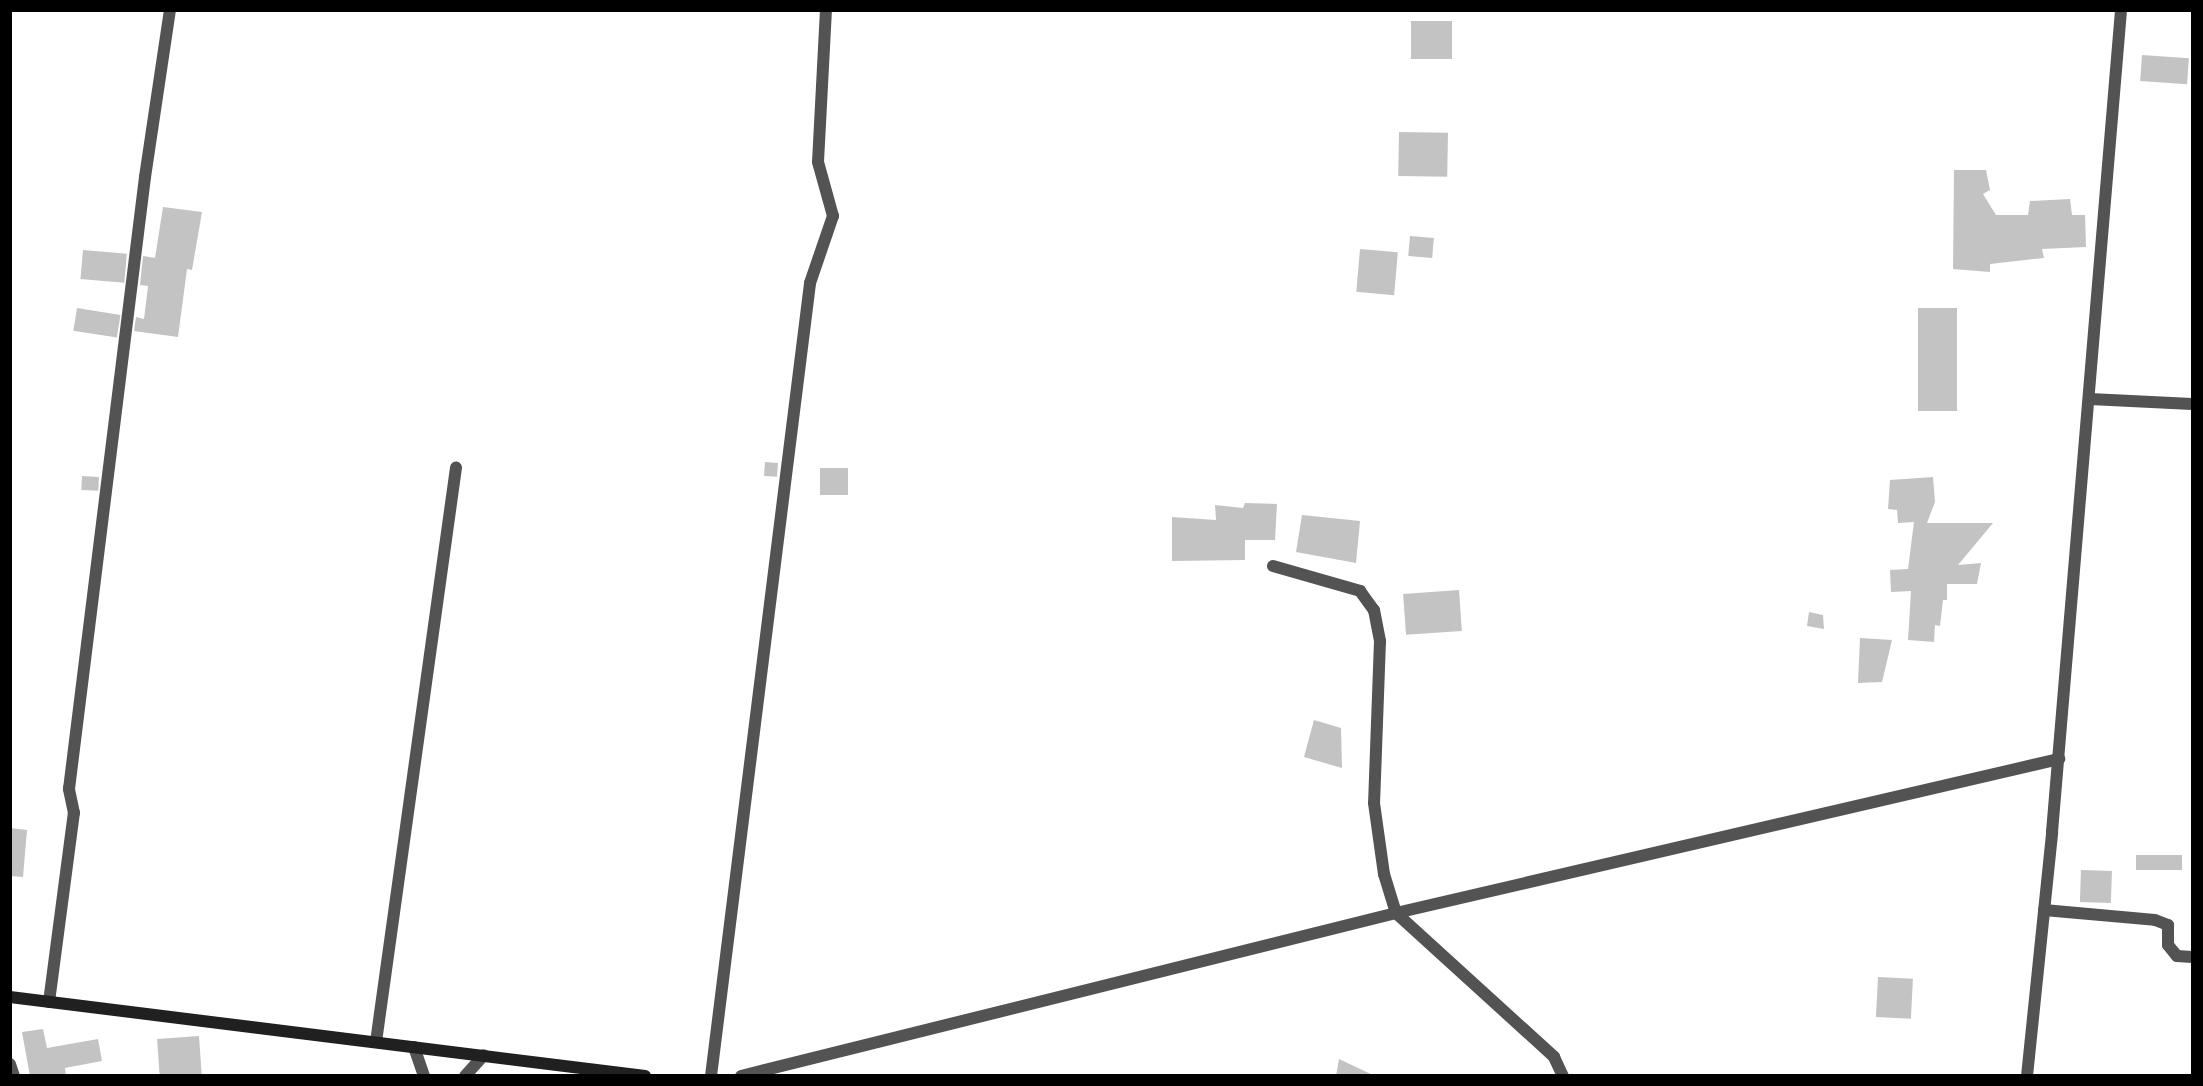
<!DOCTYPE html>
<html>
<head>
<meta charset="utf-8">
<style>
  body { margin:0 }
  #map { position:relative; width:2203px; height:1086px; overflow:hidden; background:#fff; font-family:Overpass,sans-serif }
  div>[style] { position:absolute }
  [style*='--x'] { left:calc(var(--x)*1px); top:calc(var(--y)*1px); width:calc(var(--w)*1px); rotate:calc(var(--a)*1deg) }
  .building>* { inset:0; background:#c3c3c3; transform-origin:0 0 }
  .street>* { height:12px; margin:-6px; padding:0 6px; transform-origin:6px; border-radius:6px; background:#535353 }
  .secondary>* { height:12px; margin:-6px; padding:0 6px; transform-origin:6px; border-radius:6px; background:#202020 }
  span { translate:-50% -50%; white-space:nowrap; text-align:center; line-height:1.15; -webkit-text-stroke:5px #fff; paint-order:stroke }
  .frame { position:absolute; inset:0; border:12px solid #000; pointer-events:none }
</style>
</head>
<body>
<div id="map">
  <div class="building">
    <i style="left:1411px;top:21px;width:41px;height:38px"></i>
    <i style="left:2142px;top:55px;width:47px;height:26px;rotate:4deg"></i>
    <i style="left:1399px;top:132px;width:49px;height:44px;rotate:1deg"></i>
    <i style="clip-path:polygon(1954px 170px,1986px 170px,1990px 190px,1983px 194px,1996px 215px,2028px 215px,2030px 201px,2070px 199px,2072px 215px,2085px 215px,2086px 247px,2042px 249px,2044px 258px,1990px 264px,1990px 272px,1953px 269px)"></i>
    <i style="clip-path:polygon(163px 207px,202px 212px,192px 270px,187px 269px,178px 337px,134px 331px,136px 317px,144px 319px,148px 286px,140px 285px,143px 256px,155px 258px)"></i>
    <i style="left:1410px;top:236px;width:24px;height:20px;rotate:5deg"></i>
    <i style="left:1360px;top:249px;width:38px;height:43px;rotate:5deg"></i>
    <i style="left:83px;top:250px;width:44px;height:29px;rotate:5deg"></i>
    <i style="left:77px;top:308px;width:44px;height:23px;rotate:9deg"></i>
    <i style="left:1918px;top:308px;width:39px;height:103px"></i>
    <i style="left:765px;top:462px;width:13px;height:14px;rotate:4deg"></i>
    <i style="left:820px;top:468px;width:28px;height:27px"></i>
    <i style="left:82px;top:476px;width:17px;height:14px;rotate:3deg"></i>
    <i style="clip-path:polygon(1933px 477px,1935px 502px,1927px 523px,1993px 523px,1958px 565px,1981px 563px,1977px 584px,1947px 584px,1947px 600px,1943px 600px,1940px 626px,1935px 625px,1934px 642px,1908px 640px,1911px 591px,1891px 592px,1890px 570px,1908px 569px,1914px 522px,1898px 523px,1897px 510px,1888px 509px,1890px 480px)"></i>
    <i style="clip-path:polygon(1245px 503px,1277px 504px,1275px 540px,1245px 540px,1245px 560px,1172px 561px,1172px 517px,1216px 520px,1215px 505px,1243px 508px)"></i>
    <i style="clip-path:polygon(1302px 515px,1360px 521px,1356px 563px,1296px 552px)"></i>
    <i style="left:1459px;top:590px;width:41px;height:56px;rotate:86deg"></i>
    <i style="clip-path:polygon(1809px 612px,1823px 615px,1824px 629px,1807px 626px)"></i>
    <i style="clip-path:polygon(1860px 638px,1892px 640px,1882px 682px,1858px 683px)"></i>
    <i style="clip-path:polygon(1314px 720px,1341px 728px,1342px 768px,1304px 757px)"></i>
    <i style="clip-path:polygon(10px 828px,27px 830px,23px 877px,10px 876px)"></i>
    <i style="left:2136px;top:855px;width:46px;height:15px"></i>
    <i style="left:2081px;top:870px;width:31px;height:32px;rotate:2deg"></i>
    <i style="left:1878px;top:977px;width:35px;height:40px;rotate:3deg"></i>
    <i style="clip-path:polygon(43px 1029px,47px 1048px,98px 1039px,102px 1061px,65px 1068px,66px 1076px,30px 1076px,22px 1032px)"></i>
    <i style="left:199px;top:1036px;width:40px;height:42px;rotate:86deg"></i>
    <i style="clip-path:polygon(1339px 1059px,1375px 1076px,1336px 1076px)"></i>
  </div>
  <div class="street">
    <i style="--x:2090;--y:399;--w:102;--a:2.8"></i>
    <i style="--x:1273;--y:566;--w:91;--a:16"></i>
    <i style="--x:1360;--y:591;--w:24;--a:54"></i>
    <i style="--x:1374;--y:610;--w:32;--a:79"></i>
    <i style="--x:1380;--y:641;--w:162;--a:92.1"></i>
    <i style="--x:1374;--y:803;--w:72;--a:82"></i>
    <i style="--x:1384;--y:874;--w:41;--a:72.9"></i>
    <i style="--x:1396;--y:913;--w:214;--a:42.3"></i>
    <i style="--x:1554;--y:1057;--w:21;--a:65"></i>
    <i style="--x:2044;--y:910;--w:111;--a:5.1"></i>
    <i style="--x:2155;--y:920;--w:14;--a:21"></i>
    <i style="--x:2168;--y:925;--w:20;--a:90"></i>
    <i style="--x:2168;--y:945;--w:14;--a:51"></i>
    <i style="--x:2177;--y:956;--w:15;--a:4"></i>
    <i style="--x:49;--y:1002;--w:191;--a:-82.5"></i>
    <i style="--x:74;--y:813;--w:25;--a:-102"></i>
    <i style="--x:69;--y:789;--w:617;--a:-82.92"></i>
    <i style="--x:145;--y:177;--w:169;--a:-81.5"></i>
    <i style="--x:376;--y:1042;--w:580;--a:-82.07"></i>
    <i style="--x:414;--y:1047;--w:31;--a:71"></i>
    <i style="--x:10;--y:1064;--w:13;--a:72"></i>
    <i style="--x:465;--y:1076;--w:28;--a:-48"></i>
    <i style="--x:711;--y:1076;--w:799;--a:-82.88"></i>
    <i style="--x:810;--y:283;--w:71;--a:-71.1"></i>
    <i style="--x:833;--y:216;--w:56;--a:-105.5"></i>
    <i style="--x:818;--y:162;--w:152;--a:-87"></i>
    <i style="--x:741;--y:1076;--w:675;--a:-13.97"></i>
    <i style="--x:1396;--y:913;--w:681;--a:-13.08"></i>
    <i style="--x:2027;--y:1076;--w:245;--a:-84.1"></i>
    <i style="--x:2052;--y:832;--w:825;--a:-85.2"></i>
  </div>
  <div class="secondary">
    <i style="--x:10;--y:997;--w:640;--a:7.09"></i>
  </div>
  <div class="frame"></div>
</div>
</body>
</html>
